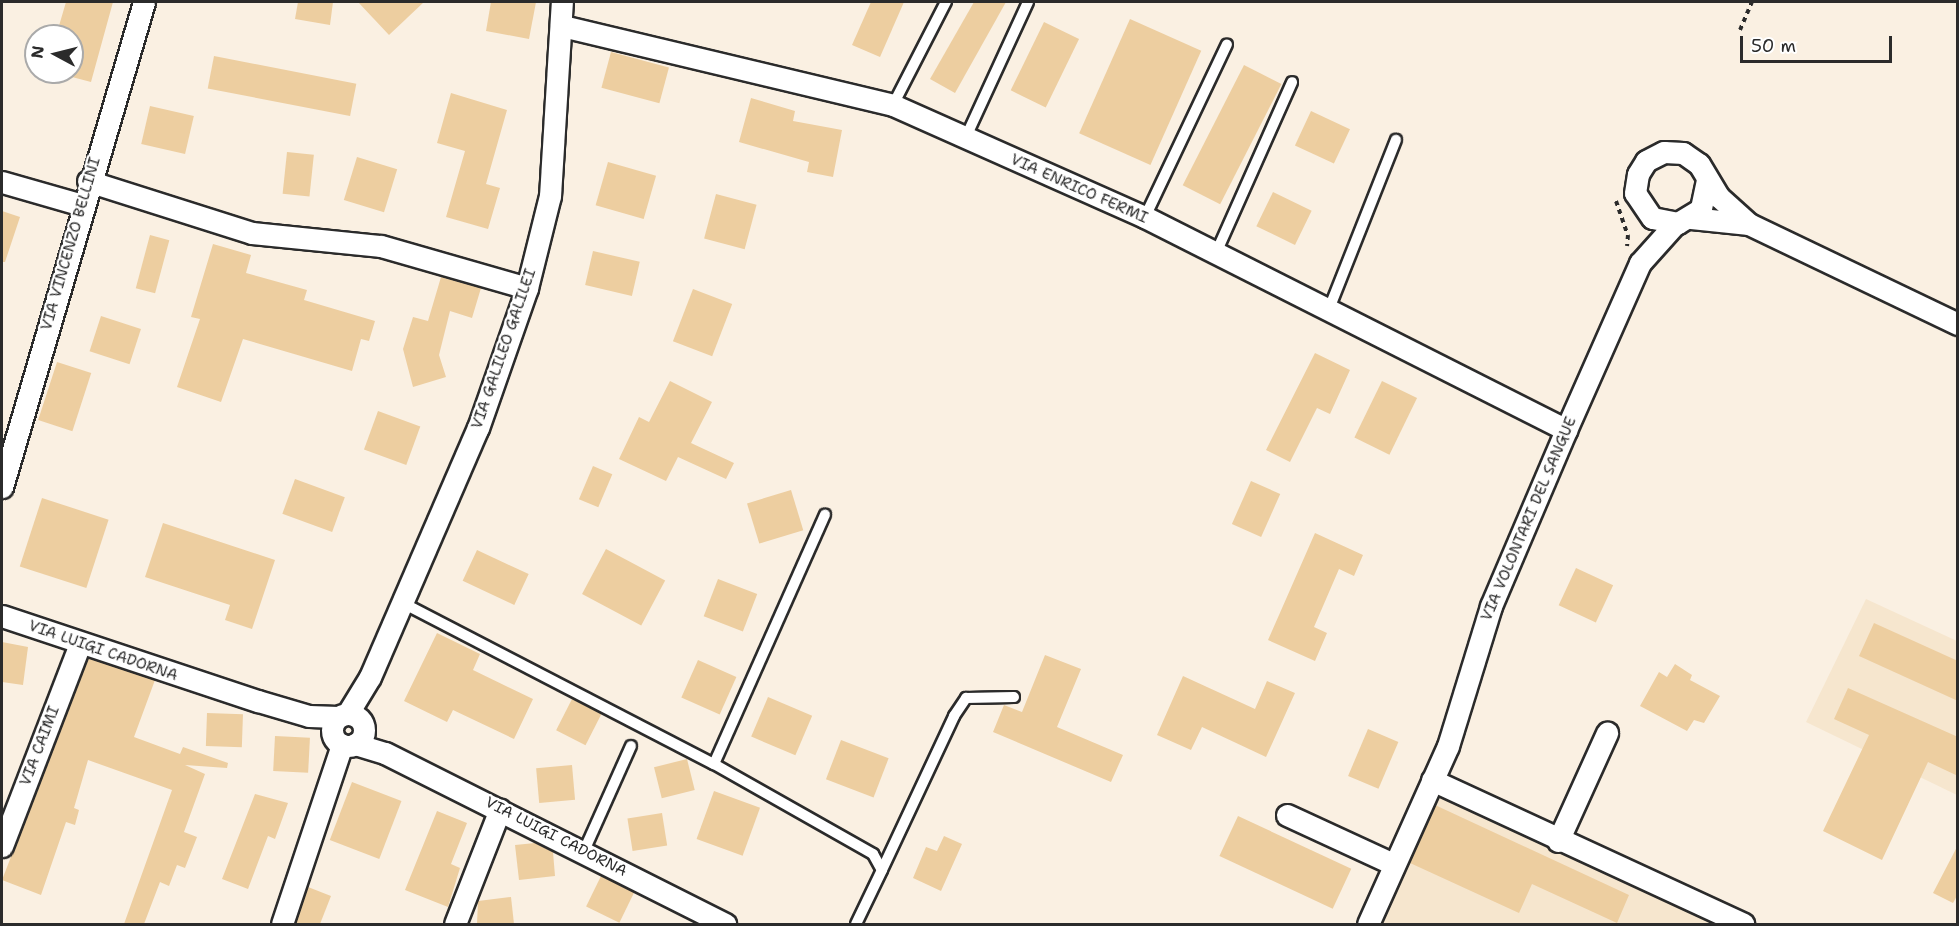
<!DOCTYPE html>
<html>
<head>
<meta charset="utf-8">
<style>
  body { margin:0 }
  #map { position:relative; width:1959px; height:926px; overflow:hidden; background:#faf0e2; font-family:"Shantell Sans",sans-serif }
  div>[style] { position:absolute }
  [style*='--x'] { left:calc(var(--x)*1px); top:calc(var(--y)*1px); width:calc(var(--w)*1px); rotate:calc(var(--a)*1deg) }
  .built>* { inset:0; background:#f6e6ce }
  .building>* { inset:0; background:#edcea0; transform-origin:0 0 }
  .path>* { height:4px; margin-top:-2px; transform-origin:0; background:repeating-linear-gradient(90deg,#2b2b2b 0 4.5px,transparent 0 9px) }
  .roads { filter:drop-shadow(2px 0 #2b2b2b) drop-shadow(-2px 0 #2b2b2b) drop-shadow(0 2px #2b2b2b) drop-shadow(0 -2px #2b2b2b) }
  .lane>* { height:10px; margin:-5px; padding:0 5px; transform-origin:5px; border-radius:5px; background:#fff }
  .street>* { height:21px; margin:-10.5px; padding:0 10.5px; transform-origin:10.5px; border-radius:10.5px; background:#fff }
  .street>.ring { margin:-10.5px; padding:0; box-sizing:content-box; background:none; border:21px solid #fff; border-radius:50% }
  span { translate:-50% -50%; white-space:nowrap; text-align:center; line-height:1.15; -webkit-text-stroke:4.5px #fff; paint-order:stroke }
  .street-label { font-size:15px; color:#2b2b2b }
  .frame { position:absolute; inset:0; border:3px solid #2b2b2b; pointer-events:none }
  .north { position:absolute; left:24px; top:24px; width:60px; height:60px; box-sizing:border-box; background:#fff; border:2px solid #aaa; border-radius:50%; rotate:277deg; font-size:16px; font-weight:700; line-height:24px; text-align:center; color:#2b2b2b }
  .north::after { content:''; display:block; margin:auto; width:21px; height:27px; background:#2b2b2b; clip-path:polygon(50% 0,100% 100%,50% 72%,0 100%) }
  .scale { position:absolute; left:1740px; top:36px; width:152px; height:27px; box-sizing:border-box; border:3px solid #2b2b2b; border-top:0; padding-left:8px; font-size:18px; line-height:21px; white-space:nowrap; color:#2b2b2b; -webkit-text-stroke:4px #fff; paint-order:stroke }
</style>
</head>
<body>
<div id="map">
  <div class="built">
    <i style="clip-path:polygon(1866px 599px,1957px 641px,1957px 795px,1806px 722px)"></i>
    <i style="clip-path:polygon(1440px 797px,1448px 798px,1730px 924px,1374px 924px,1430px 802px)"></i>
  </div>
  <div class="building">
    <i style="clip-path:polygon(66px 2px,113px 2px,91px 82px,72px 77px,72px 36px,56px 36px)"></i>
    <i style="clip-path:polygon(298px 2px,333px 2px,330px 25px,295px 19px)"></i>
    <i style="clip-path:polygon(358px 2px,424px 2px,389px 35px)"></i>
    <i style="clip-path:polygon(491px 2px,536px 2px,529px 39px,486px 31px)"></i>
    <i style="clip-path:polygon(871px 2px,904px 2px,880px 57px,852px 45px)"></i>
    <i style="clip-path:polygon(974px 2px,1006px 2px,955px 93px,930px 79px)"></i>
    <i style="left:1130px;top:19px;width:78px;height:125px;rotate:24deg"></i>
    <i style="left:1044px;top:22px;width:39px;height:76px;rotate:26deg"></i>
    <i style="left:611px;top:52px;width:60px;height:37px;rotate:15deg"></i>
    <i style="left:214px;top:56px;width:145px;height:33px;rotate:11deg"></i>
    <i style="left:1244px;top:65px;width:42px;height:135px;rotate:27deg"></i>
    <i style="clip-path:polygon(451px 93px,507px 110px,486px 184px,500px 188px,488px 229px,446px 217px,465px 151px,437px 143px)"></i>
    <i style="clip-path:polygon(751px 98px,795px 111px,793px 121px,842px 130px,833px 177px,807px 172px,809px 162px,739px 142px)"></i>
    <i style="left:150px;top:106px;width:45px;height:39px;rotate:13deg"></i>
    <i style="left:1311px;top:111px;width:43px;height:38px;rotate:25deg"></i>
    <i style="left:287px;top:152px;width:27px;height:42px;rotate:6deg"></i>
    <i style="left:357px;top:157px;width:42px;height:45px;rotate:17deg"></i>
    <i style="left:608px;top:162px;width:50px;height:45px;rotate:16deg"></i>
    <i style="left:1273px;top:192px;width:43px;height:38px;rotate:26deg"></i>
    <i style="left:716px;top:194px;width:42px;height:46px;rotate:15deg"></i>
    <i style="clip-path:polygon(2px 211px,20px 217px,5px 262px,2px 262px)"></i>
    <i style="left:150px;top:235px;width:20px;height:55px;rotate:15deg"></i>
    <i style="clip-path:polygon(213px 244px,251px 255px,246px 273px,307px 290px,304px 300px,375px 321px,369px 341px,361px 339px,352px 371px,243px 339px,221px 402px,177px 387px,200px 319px,191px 317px)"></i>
    <i style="left:593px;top:251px;width:48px;height:35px;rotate:13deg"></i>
    <i style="clip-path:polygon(441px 277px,481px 288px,472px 318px,450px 311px,439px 355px,446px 377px,413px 387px,403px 349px,413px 317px,428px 321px)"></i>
    <i style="left:693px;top:289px;width:42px;height:56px;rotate:21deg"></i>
    <i style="left:101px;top:316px;width:42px;height:37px;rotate:18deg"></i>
    <i style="clip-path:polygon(1315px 353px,1350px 370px,1330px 414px,1317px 408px,1290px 462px,1266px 450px)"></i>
    <i style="left:57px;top:362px;width:36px;height:61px;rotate:18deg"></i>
    <i style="clip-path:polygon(670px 381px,712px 402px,691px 443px,734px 463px,726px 479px,678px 457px,666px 481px,619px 459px,639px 417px,649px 422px)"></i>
    <i style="left:1382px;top:381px;width:39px;height:63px;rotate:26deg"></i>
    <i style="left:378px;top:411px;width:45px;height:41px;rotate:20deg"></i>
    <i style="left:593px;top:466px;width:21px;height:36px;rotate:23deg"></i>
    <i style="left:295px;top:479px;width:53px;height:37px;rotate:20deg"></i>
    <i style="left:1251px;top:481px;width:32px;height:47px;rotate:24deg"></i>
    <i style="left:791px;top:490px;width:42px;height:46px;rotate:73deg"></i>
    <i style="left:42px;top:498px;width:70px;height:72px;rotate:18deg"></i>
    <i style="clip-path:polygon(163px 523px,275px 560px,252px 629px,225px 620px,230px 605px,145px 577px)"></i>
    <i style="clip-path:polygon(1315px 533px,1363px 555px,1354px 576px,1339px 569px,1314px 627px,1327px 633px,1315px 661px,1268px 640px)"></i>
    <i style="left:606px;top:549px;width:67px;height:51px;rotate:28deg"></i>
    <i style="left:477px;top:550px;width:57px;height:34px;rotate:25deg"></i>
    <i style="left:1576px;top:568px;width:41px;height:41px;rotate:25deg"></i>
    <i style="left:718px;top:579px;width:42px;height:40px;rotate:21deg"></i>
    <i style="clip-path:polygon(1874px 623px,1958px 661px,1958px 701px,1859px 656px)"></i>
    <i style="clip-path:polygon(437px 633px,480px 654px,473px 670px,533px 699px,514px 739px,453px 710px,447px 722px,404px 701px)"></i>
    <i style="clip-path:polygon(2px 642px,28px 647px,23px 685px,2px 682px)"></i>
    <i style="clip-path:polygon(1045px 655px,1081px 669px,1057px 727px,1123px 755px,1111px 782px,993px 732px,1004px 705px,1022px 712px)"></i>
    <i style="clip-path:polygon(88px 658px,155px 680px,134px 737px,180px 754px,183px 747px,228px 763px,227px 768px,185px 765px,205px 774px,184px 832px,197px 837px,185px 868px,177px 865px,169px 886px,160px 882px,144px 924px,124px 924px,172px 790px,88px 760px,74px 808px,79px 810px,75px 825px,66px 822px,41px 895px,2px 880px)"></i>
    <i style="left:698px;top:660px;width:42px;height:41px;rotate:24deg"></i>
    <i style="clip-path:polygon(1675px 664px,1692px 675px,1690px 680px,1720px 696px,1704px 723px,1694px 720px,1687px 731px,1640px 706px,1659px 672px,1667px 677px)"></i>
    <i style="clip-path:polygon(1183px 676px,1255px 709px,1267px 681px,1295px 693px,1266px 757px,1202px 727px,1191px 750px,1157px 735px)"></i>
    <i style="clip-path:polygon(1848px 688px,1958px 737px,1958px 776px,1928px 762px,1882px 860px,1823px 831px,1869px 735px,1834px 719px)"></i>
    <i style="left:768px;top:697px;width:48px;height:43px;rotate:23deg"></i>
    <i style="left:572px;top:699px;width:33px;height:35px;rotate:27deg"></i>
    <i style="left:207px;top:713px;width:36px;height:33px;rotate:2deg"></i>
    <i style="left:1368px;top:729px;width:33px;height:51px;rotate:23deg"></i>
    <i style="left:275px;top:736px;width:35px;height:35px;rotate:3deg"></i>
    <i style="left:841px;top:740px;width:51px;height:42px;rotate:21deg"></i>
    <i style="left:687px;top:759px;width:32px;height:34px;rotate:76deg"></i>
    <i style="left:572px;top:765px;width:35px;height:36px;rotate:85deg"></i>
    <i style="left:352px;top:782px;width:53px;height:62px;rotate:21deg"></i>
    <i style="left:714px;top:791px;width:49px;height:51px;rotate:20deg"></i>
    <i style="clip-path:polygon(255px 794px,288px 803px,275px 839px,268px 836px,248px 889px,222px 879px)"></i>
    <i style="clip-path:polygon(1435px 805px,1629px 895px,1617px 923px,1532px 884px,1519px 913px,1410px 863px)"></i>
    <i style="clip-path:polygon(437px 811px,467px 823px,451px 864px,460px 868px,448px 907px,405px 890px)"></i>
    <i style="left:662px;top:813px;width:33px;height:35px;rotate:81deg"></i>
    <i style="left:1238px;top:816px;width:125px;height:44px;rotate:25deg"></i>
    <i style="clip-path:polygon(944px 836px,962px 844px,941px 891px,913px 878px,926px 847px,937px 851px)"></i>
    <i style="clip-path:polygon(535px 843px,553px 852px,555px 876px,519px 880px,515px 845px)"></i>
    <i style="clip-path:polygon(1958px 845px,1958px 894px,1953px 903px,1933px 893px)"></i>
    <i style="left:601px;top:876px;width:37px;height:34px;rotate:26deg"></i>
    <i style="clip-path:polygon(308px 887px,331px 896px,320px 924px,295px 924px)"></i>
    <i style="clip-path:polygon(511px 897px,514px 924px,477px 924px,478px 901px)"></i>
  </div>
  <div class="path">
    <i style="--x:1740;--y:30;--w:30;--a:-67"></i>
    <i style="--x:1616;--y:201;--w:36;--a:71"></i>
    <i style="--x:1628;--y:235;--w:11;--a:95"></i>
  </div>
  <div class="roads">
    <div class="lane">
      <i style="--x:893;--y:105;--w:116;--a:-62.8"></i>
      <i style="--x:965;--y:139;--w:151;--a:-65.3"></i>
      <i style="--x:1145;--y:217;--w:191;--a:-64.6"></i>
      <i style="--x:1216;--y:253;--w:187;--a:-66"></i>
      <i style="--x:1329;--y:309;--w:182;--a:-68.4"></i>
      <i style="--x:401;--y:602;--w:352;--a:27.4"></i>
      <i style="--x:714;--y:764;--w:183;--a:29.5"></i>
      <i style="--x:873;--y:854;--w:18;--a:61"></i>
      <i style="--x:882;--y:870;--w:60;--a:115.7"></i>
      <i style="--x:714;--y:764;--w:273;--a:-66"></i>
      <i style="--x:584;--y:851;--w:115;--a:-65.9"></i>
      <i style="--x:882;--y:870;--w:170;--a:-64.9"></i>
      <i style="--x:954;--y:716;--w:22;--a:-56"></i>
      <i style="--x:966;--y:698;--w:48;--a:-1.2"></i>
    </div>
    <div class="street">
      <i style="--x:562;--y:26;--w:340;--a:13.4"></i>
      <i style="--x:893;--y:105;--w:276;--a:24"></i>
      <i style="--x:1145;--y:217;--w:472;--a:26.8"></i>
      <i style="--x:1707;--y:180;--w:30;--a:102"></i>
      <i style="--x:1701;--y:209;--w:27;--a:149"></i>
      <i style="--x:1678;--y:223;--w:26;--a:-169"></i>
      <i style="--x:1652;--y:218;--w:30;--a:-124"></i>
      <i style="--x:1635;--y:193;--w:19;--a:-81"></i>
      <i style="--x:1638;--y:174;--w:15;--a:-58"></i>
      <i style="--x:1646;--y:161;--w:20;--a:-27"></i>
      <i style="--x:1664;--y:152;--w:19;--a:3"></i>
      <i style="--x:1683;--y:153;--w:19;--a:35"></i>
      <i style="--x:1699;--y:164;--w:39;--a:59"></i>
      <i style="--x:1719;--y:197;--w:40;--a:42"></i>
      <i style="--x:88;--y:181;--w:172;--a:17.6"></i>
      <i style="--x:252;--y:233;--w:130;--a:5.8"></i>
      <i style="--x:381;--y:246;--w:152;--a:16"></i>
      <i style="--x:2;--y:182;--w:83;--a:16"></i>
      <i style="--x:1691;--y:218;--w:58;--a:5.9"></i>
      <i style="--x:1749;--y:224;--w:232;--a:25.6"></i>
      <i style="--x:2;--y:487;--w:505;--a:-73.68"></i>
      <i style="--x:2;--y:616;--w:270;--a:18.4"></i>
      <i style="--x:258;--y:701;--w:53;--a:16.4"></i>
      <i style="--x:309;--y:716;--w:29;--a:2"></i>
      <i style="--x:348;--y:713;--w:42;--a:-58.6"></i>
      <i style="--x:370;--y:677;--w:271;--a:-66.6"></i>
      <i style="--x:478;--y:428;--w:148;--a:-70.7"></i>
      <i style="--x:527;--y:288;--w:95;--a:-76"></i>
      <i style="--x:550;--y:196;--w:194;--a:-86.5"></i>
      <i class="ring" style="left:332px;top:714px;width:11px;height:11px"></i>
      <i style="--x:355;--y:744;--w:31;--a:17"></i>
      <i style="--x:385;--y:753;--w:381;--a:26.7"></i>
      <i style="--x:1432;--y:780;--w:343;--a:24.8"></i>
      <i style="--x:1287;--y:815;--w:117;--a:24.8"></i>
      <i style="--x:1558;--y:841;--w:119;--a:-65.6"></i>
      <i style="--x:2;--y:846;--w:214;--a:-68.9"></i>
      <i style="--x:282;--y:924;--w:189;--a:-71.5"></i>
      <i style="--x:455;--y:924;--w:123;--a:-68.6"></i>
      <i style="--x:1368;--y:924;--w:195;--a:-65.8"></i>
      <i style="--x:1448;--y:746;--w:146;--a:-72.9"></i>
      <i style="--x:1491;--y:606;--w:191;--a:-66.9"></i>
      <i style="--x:1566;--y:430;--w:183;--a:-66.1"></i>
      <i style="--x:1640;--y:263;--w:52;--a:-48.1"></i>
    </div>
  </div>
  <div class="street-label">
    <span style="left:1079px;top:189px;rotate:24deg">VIA ENRICO FERMI</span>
    <span style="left:71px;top:244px;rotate:-74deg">VIA VINCENZO BELLINI</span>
    <span style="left:504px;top:349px;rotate:-71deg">VIA GALILEO GALILEI</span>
    <span style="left:1529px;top:519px;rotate:-67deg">VIA VOLONTARI DEL SANGUE</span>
    <span style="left:103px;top:651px;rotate:19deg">VIA LUIGI CADORNA</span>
    <span style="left:40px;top:746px;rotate:-69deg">VIA CAIMI</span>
    <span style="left:556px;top:837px;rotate:27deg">VIA LUIGI CADORNA</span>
  </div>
  <div class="frame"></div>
  <div class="north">N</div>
  <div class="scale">50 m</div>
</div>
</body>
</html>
